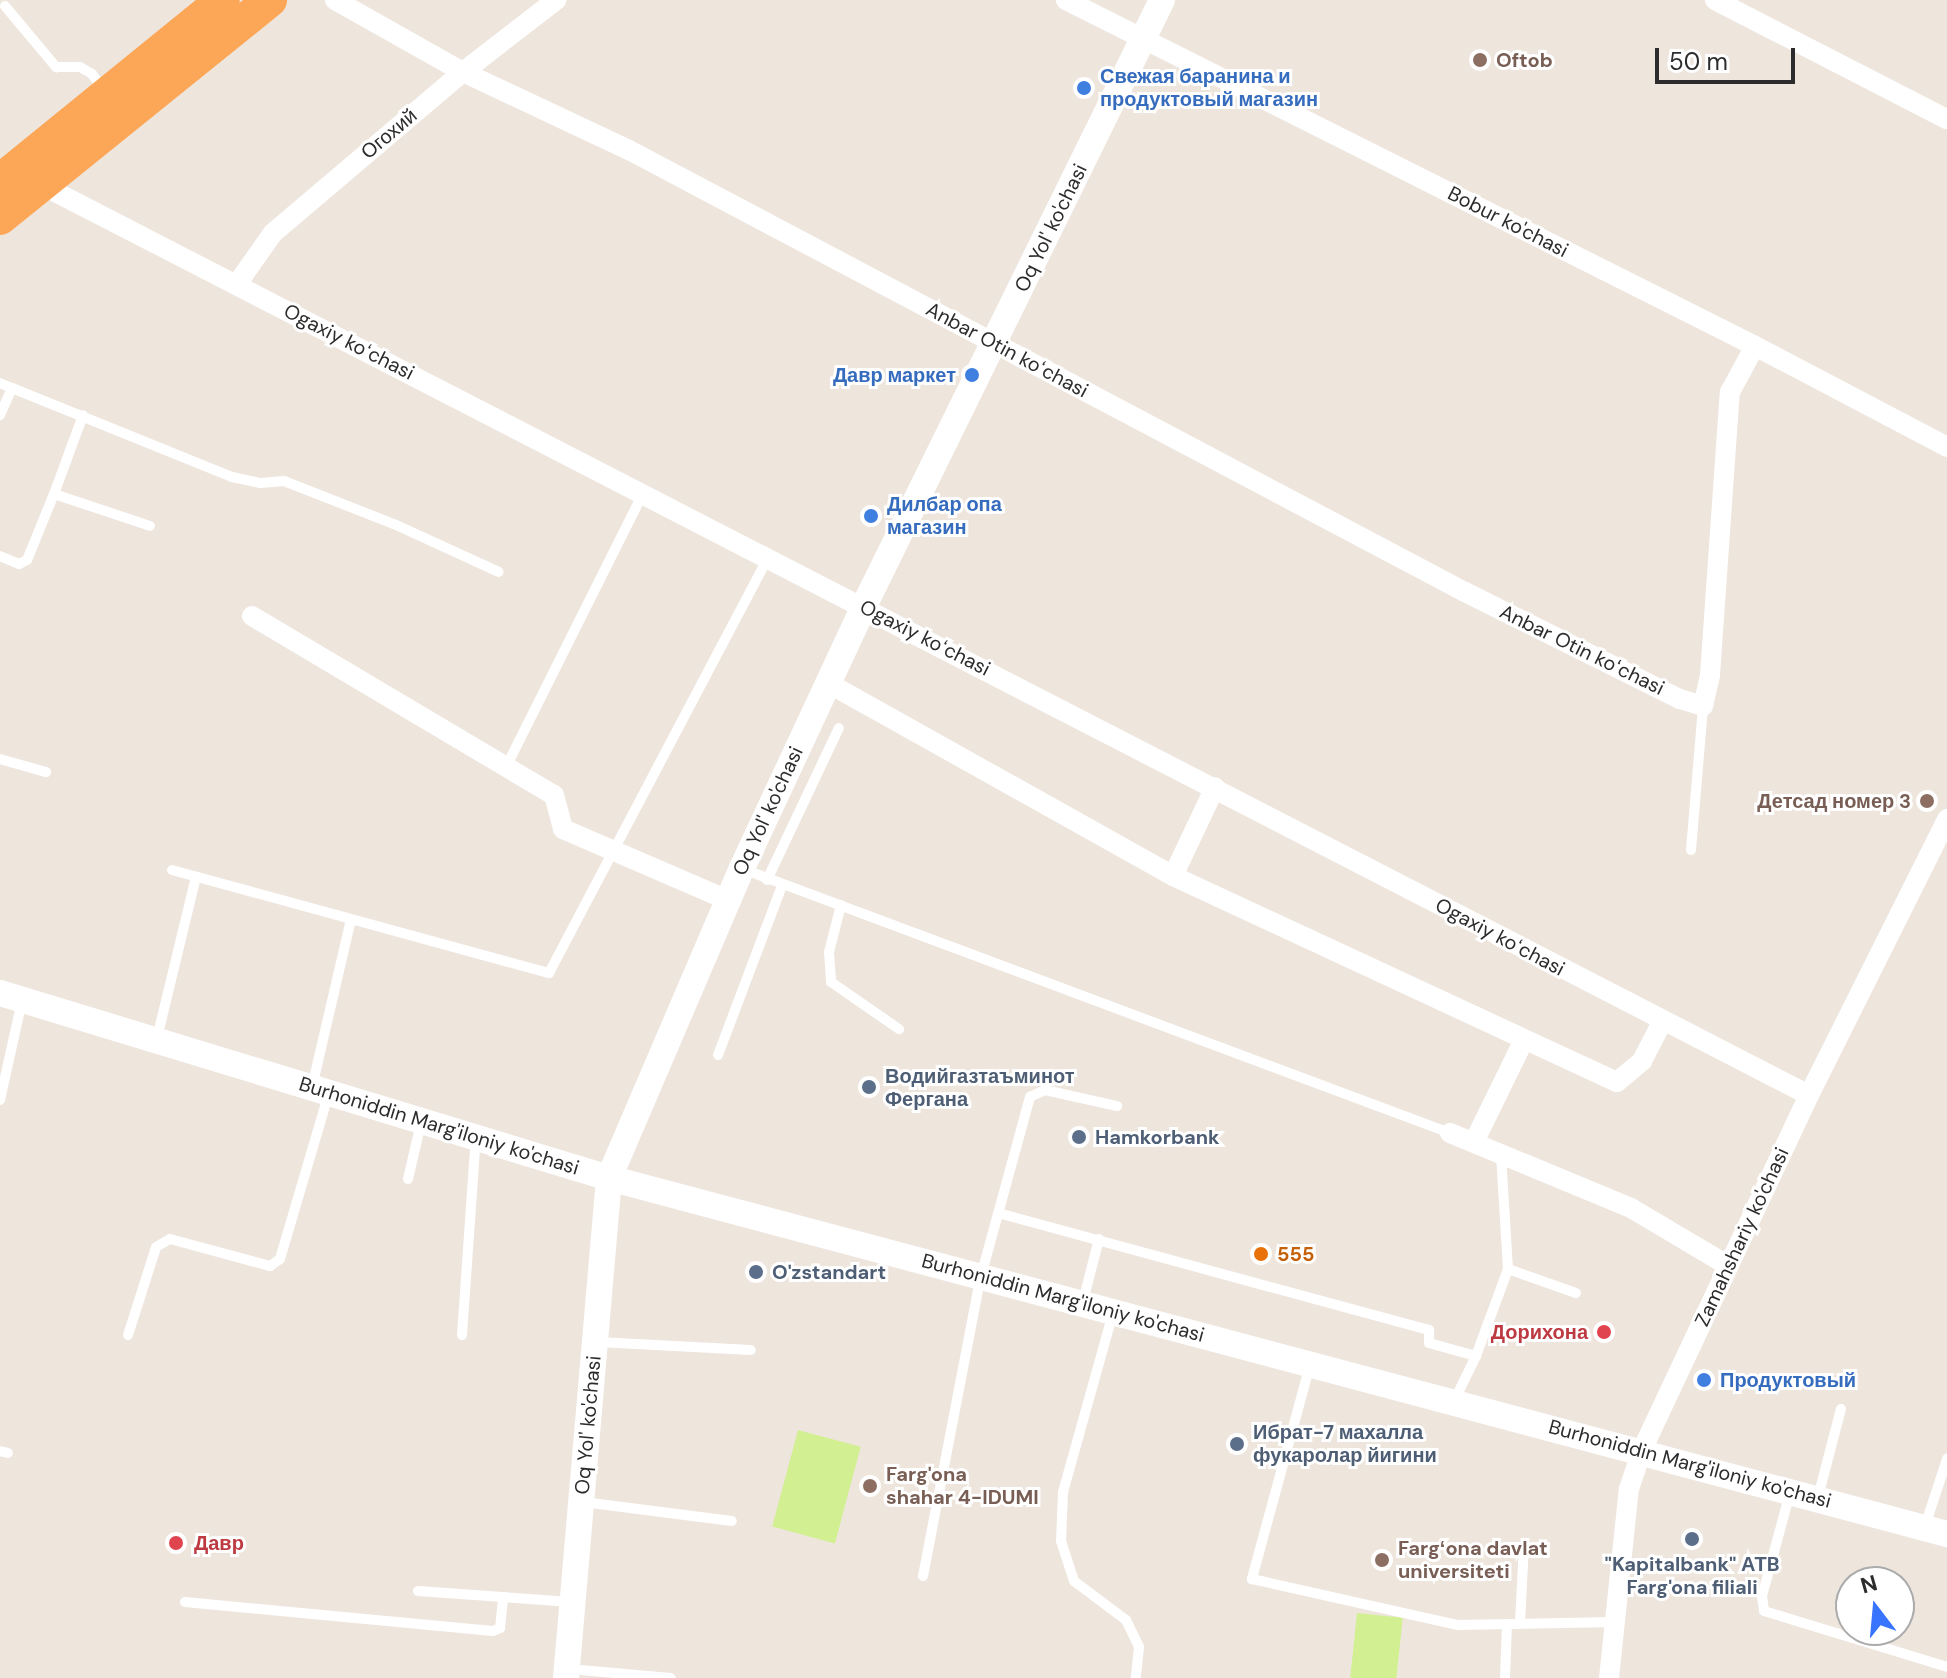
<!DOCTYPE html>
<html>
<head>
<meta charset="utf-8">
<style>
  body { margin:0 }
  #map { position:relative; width:1947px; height:1678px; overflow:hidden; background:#eee5dd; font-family:"DM Sans",sans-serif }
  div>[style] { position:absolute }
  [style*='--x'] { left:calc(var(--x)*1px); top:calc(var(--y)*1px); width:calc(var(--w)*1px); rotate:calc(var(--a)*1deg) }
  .pitch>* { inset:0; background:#d2f092; transform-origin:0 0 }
  .service>* { height:10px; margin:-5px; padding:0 5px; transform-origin:5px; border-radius:5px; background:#fff }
  .minor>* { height:20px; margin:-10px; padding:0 10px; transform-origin:10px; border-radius:10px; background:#fff }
  .tertiary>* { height:26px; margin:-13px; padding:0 13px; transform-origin:13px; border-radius:13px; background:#fff }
  .trunk>* { height:34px; margin:-17px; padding:0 17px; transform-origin:17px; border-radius:17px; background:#fca757 }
  .dots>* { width:22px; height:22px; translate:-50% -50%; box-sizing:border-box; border:4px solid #fff; border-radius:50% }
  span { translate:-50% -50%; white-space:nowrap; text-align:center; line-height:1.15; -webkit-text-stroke:6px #fff; paint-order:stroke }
  .education-label { font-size:20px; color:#785e54; font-weight:700 }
  .left { translate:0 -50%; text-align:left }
  .right { translate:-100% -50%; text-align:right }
  .shop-label { font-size:20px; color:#366cbe; font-weight:700 }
  .street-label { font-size:20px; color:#2c2c2c }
  .service-label { font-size:20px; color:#4e5e75; font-weight:700 }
  .food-label { font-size:20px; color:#c56008; font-weight:700 }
  .health-label { font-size:20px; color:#be3a42; font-weight:700 }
  .north { position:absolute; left:1835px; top:1566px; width:80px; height:80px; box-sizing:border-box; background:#fff; border:2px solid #ababab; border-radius:50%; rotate:344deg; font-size:22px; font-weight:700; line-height:32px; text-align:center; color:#2c2c2c }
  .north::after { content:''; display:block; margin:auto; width:28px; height:36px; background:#3974ff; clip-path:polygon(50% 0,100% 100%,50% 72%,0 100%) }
  .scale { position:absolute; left:1655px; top:48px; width:140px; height:36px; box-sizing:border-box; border:4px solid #2c2c2c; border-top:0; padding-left:10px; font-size:24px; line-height:28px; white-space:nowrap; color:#2c2c2c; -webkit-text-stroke:6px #fff; paint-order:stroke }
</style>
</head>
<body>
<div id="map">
  <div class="pitch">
    <i style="left:798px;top:1430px;width:65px;height:100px;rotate:15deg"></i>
    <i style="left:1357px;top:1613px;width:46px;height:65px;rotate:6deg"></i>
  </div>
  <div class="service">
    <i style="--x:5;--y:6;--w:80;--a:50.1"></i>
    <i style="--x:56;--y:67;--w:24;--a:0"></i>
    <i style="--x:80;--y:67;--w:14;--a:30"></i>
    <i style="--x:92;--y:74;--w:20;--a:53"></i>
    <i style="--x:0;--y:383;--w:13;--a:23"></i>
    <i style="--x:12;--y:388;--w:30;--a:114"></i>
    <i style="--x:12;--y:388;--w:237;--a:22"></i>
    <i style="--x:232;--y:477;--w:29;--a:12"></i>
    <i style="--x:260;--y:483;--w:24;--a:-5"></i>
    <i style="--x:284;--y:481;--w:118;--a:21.4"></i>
    <i style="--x:394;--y:524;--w:115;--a:24.6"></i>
    <i style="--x:54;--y:494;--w:84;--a:-69.8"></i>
    <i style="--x:0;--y:556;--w:21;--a:23"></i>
    <i style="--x:19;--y:564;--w:9;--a:-27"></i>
    <i style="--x:27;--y:560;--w:71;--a:-67.8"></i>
    <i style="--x:54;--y:494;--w:101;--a:18.4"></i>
    <i style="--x:0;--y:759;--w:48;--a:15.8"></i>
    <i style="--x:506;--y:767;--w:305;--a:-63.4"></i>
    <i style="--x:1691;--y:850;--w:144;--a:-85.2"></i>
    <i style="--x:743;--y:869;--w:755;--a:20.48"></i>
    <i style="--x:172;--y:870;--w:391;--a:15.3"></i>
    <i style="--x:549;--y:973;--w:470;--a:-62.2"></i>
    <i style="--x:767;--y:880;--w:168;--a:-64.7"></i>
    <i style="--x:841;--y:905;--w:49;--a:104.3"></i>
    <i style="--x:829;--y:952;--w:30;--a:86"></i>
    <i style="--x:831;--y:982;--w:83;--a:34.7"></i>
    <i style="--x:157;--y:1038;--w:166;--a:-76.4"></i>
    <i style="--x:718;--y:1055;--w:181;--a:-69.3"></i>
    <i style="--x:312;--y:1087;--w:172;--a:-76.9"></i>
    <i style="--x:0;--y:1100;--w:101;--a:-77.5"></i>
    <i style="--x:408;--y:1179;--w:57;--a:-76.9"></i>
    <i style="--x:998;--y:1213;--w:447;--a:15.2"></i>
    <i style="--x:1429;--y:1330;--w:13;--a:90"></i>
    <i style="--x:1429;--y:1343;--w:49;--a:15.5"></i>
    <i style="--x:1508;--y:1269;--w:72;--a:19.4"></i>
    <i style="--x:1083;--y:1301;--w:64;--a:-75.5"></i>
    <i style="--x:1113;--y:1313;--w:186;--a:105.6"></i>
    <i style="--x:1063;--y:1492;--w:49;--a:92.3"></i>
    <i style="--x:1061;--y:1541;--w:42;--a:72"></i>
    <i style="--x:1074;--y:1581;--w:65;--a:36.9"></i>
    <i style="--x:1126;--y:1620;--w:30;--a:64"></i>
    <i style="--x:1139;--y:1647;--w:31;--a:96"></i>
    <i style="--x:128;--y:1335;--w:92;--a:-72.3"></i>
    <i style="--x:156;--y:1247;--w:16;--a:-30"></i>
    <i style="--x:170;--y:1239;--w:104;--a:15.1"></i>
    <i style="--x:270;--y:1266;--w:12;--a:-35"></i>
    <i style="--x:280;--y:1259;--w:173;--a:-73.6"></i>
    <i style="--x:462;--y:1335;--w:198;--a:-86"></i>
    <i style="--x:598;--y:1342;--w:153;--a:3"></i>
    <i style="--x:1310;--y:1365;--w:222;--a:105.2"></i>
    <i style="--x:1252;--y:1579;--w:210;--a:12.6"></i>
    <i style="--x:1457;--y:1625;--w:158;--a:-1.1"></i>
    <i style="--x:1454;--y:1401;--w:50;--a:-63.9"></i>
    <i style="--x:1476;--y:1356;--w:93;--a:-69.8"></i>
    <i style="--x:1508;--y:1269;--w:114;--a:-93.5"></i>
    <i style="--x:0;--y:1451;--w:8;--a:14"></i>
    <i style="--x:1790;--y:1493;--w:107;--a:105.2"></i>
    <i style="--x:1762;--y:1596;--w:15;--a:82"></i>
    <i style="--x:1764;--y:1611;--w:191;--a:17"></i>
    <i style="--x:1818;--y:1497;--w:91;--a:-75.4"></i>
    <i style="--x:583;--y:1502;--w:150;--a:7.3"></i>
    <i style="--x:1925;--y:1526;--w:71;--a:-71.8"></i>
    <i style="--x:923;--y:1576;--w:306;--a:-79.1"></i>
    <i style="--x:981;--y:1276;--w:186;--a:-74.7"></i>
    <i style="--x:1030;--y:1097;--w:17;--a:-25"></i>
    <i style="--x:1045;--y:1090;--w:74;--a:12.5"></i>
    <i style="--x:418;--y:1591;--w:153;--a:4.1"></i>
    <i style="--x:185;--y:1602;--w:309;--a:5.4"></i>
    <i style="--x:493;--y:1631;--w:8;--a:-23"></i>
    <i style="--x:500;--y:1628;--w:29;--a:-84"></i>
    <i style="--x:1520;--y:1623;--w:78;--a:-87.1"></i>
    <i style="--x:569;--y:1669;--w:102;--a:5"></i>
    <i style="--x:1505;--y:1678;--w:54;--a:-87.9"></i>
  </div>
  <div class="minor">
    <i style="--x:335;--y:0;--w:147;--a:29.4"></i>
    <i style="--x:463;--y:72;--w:183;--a:25.2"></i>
    <i style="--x:629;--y:150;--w:946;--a:27.87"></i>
    <i style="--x:1465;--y:592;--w:240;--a:26.5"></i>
    <i style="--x:1680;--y:699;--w:24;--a:17"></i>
    <i style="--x:1703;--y:706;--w:32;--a:-77"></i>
    <i style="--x:1710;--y:675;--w:284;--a:-86"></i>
    <i style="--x:1730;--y:392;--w:52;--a:-61.5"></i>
    <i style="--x:1066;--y:0;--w:771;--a:26.66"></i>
    <i style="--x:1755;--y:346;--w:217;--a:27.7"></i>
    <i style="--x:1715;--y:0;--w:261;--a:27.2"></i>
    <i style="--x:40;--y:184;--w:1990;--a:27.25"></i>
    <i style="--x:237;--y:284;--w:62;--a:-54.8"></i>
    <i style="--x:273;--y:233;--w:249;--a:-40.3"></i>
    <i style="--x:463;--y:72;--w:118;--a:-37.7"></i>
    <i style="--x:252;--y:616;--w:351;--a:30.7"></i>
    <i style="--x:554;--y:795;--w:35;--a:75"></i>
    <i style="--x:563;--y:829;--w:180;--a:23.3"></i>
    <i style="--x:828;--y:683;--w:395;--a:29.2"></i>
    <i style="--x:1173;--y:876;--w:489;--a:24.9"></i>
    <i style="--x:1617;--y:1082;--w:33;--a:-40"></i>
    <i style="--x:1642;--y:1061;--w:44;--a:-62.9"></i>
    <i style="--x:1173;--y:876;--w:98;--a:-64.7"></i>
    <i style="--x:1450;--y:1133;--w:196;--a:22.5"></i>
    <i style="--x:1631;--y:1208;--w:112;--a:30.7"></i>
    <i style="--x:1474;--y:1142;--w:114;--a:-63.9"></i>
    <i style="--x:1609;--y:1678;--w:190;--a:-84"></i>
    <i style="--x:1629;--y:1489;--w:41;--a:-71.6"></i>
    <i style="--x:1642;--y:1450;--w:392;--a:-64.8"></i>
    <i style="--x:1809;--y:1095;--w:309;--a:-63.4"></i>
  </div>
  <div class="tertiary">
    <i style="--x:0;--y:993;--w:636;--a:16.9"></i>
    <i style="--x:609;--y:1178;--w:1385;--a:14.9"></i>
    <i style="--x:566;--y:1678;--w:502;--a:-85.08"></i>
    <i style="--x:609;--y:1178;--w:337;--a:-66.8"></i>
    <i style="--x:742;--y:868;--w:289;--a:-65"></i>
    <i style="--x:864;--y:606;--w:675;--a:-63.81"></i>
  </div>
  <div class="trunk">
    <i style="--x:0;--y:181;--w:287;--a:-39.1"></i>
    <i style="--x:0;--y:218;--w:347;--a:-38.9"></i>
  </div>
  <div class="dots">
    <i style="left:1480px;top:60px;background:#8d6e63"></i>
    <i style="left:1084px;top:88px;background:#3f7fe0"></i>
    <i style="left:972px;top:375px;background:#3f7fe0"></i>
    <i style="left:871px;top:516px;background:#3f7fe0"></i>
    <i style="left:1927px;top:801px;background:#8d6e63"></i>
    <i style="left:869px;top:1087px;background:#5c6f8a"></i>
    <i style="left:1079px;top:1137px;background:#5c6f8a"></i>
    <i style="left:1261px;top:1254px;background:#e8710a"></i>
    <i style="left:756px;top:1272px;background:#5c6f8a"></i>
    <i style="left:1604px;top:1332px;background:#e0444e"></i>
    <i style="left:1704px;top:1380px;background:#3f7fe0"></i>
    <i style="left:1237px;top:1444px;background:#5c6f8a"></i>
    <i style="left:870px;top:1486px;background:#8d6e63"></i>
    <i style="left:1692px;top:1539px;background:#5c6f8a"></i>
    <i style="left:176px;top:1543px;background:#e0444e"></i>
    <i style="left:1382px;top:1560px;background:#8d6e63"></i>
  </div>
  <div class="education-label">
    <span class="left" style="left:1496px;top:60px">Oftob</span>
    <span class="right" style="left:1911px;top:801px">Детсад номер 3</span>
    <span class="left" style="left:886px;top:1486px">Farg'ona<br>shahar 4-IDUMI</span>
    <span class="left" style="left:1398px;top:1560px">Fargʻona davlat<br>universiteti</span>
  </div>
  <div class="shop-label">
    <span class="left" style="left:1100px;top:88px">Свежая баранина и<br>продуктовый магазин</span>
    <span class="right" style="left:956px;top:375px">Давр маркет</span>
    <span class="left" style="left:887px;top:516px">Дилбар опа<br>магазин</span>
    <span class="left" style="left:1720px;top:1380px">Продуктовый</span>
  </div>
  <div class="street-label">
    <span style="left:389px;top:134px;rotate:-40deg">Огохий</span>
    <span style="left:1508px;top:222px;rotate:27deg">Bobur ko'chasi</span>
    <span style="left:1051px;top:228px;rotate:-64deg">Oq Yol' ko'chasi</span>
    <span style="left:349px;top:342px;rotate:27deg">Ogaxiy koʻchasi</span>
    <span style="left:1007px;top:350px;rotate:28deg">Anbar Otin koʻchasi</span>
    <span style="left:925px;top:638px;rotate:27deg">Ogaxiy koʻchasi</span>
    <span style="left:1582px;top:650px;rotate:26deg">Anbar Otin koʻchasi</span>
    <span style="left:768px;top:811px;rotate:-65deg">Oq Yol' ko'chasi</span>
    <span style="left:1500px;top:937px;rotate:28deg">Ogaxiy koʻchasi</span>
    <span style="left:439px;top:1126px;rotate:17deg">Burhoniddin Marg'iloniy ko'chasi</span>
    <span style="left:1742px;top:1237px;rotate:-65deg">Zamahshariy ko'chasi</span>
    <span style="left:1063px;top:1298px;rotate:15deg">Burhoniddin Marg'iloniy ko'chasi</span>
    <span style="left:588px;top:1425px;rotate:-85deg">Oq Yol' ko'chasi</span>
    <span style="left:1690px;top:1464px;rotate:15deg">Burhoniddin Marg'iloniy ko'chasi</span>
  </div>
  <div class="service-label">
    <span class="left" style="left:885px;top:1088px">Водийгазтаъминот<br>Фергана</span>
    <span class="left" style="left:1095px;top:1137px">Hamkorbank</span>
    <span class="left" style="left:772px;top:1272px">O'zstandart</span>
    <span class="left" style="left:1253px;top:1444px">Ибрат-7 махалла<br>фукаролар йигини</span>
    <span style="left:1692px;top:1576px">"Kapitalbank" АТB<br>Farg'ona filiali</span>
  </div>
  <div class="food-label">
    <span class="left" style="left:1277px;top:1254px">555</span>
  </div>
  <div class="health-label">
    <span class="right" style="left:1588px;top:1332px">Дорихона</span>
    <span class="left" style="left:194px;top:1543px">Давр</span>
  </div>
  <div class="north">N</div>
  <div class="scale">50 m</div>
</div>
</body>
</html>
